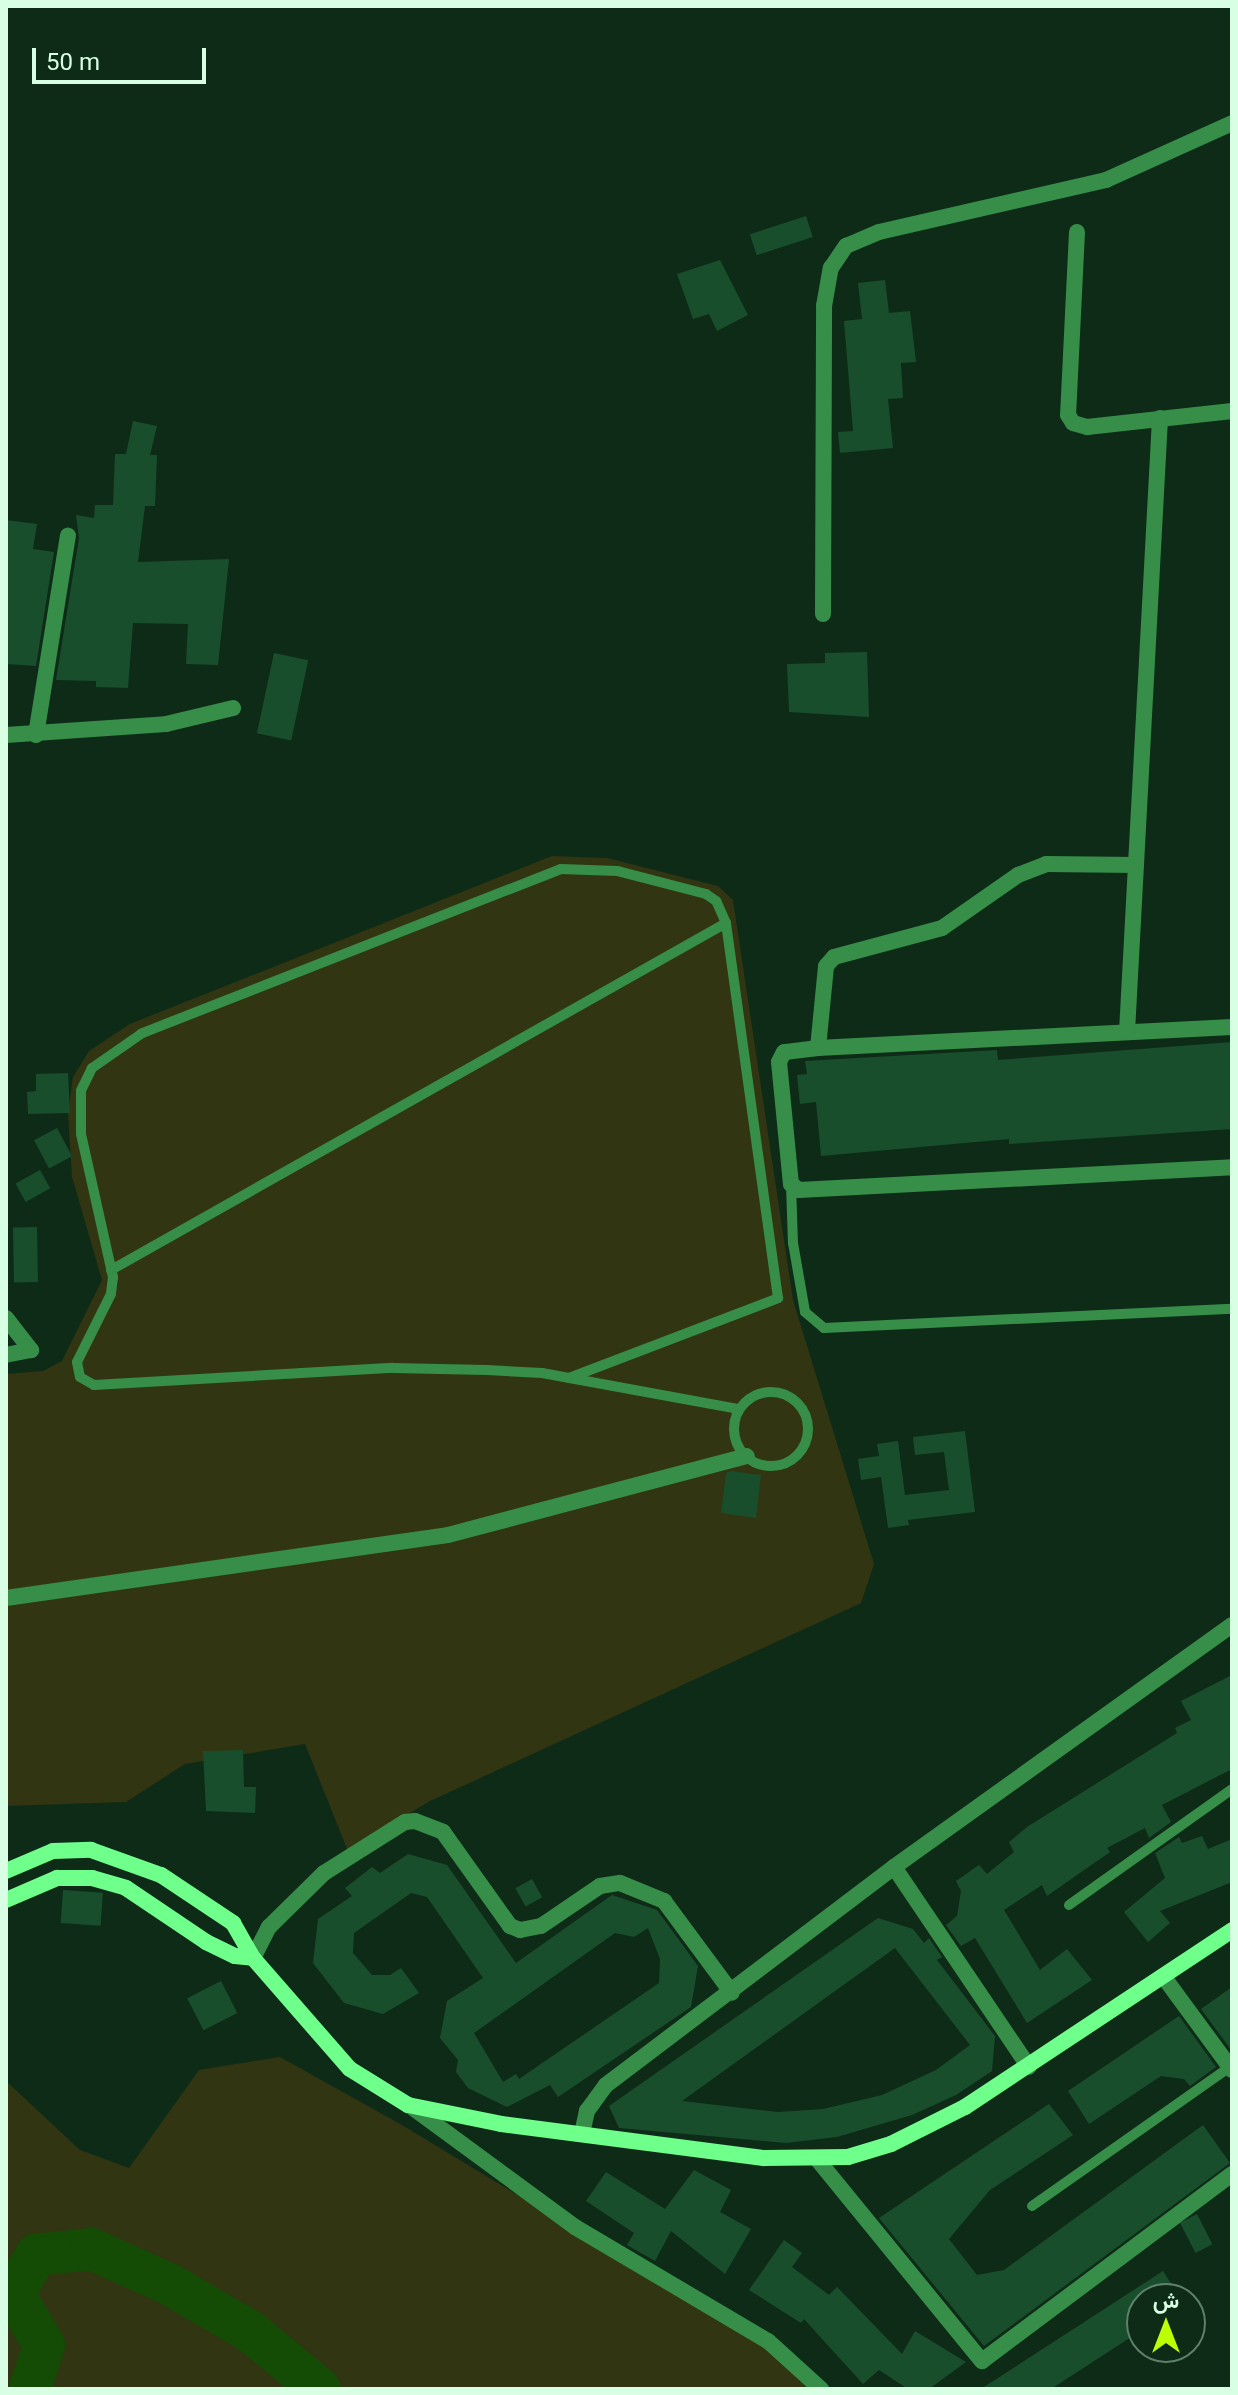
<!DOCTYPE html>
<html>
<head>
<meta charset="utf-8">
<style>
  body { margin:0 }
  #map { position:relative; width:1238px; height:2395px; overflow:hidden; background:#0e2b18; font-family:Roboto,Vazirmatn,sans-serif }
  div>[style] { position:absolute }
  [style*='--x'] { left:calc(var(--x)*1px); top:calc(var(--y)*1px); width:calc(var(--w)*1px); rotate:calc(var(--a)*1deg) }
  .green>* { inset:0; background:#313511 }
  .stream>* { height:7px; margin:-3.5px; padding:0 3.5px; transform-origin:3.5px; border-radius:3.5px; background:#144c06 }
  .river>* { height:42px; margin:-21px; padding:0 21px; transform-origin:21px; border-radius:21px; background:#144c06 }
  .building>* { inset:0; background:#194e2c; transform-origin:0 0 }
  .lane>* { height:10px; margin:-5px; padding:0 5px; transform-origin:5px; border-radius:5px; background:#368e48 }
  .lane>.ring { margin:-5px; padding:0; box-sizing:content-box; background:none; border:10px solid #368e48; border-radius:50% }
  .street>* { height:16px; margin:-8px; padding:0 8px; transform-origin:8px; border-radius:8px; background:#368e48 }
  .secondary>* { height:16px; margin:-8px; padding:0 8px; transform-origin:8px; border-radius:8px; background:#6fff8b }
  span { translate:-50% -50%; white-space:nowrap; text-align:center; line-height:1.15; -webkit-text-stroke:6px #0e2b18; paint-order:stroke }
  .frame { position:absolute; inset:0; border:8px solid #d8ffe3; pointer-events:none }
  .north { position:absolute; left:1126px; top:2283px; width:80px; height:80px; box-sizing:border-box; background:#0e2b18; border:2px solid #5f8069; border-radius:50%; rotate:0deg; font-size:22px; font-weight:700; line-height:32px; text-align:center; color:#d8ffe3 }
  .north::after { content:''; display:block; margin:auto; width:28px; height:36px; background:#bcff04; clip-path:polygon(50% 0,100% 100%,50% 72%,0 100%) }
  .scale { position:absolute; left:32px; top:48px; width:174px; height:36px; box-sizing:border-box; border:4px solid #d8ffe3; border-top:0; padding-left:10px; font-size:24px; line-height:28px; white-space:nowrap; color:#d8ffe3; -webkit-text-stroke:6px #0e2b18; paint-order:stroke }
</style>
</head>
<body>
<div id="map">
  <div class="green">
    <i style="clip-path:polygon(552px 856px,607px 858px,718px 886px,733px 900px,793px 1300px,874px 1564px,861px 1603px,428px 1802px,348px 1851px,305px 1744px,185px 1764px,126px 1802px,6px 1806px,6px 1374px,43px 1371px,62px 1361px,102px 1280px,72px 1177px,68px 1113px,73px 1077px,89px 1051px,130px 1024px)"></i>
    <i style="clip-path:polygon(280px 2057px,402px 2125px,786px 2358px,814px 2389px,6px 2389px,6px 2081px,80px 2150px,129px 2168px,199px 2070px)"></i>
  </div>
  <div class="stream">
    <i style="--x:6;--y:2292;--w:8;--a:14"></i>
  </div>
  <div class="river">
    <i style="--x:30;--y:2389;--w:46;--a:-72.3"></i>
    <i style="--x:44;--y:2345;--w:59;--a:-120.5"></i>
    <i style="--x:14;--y:2294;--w:45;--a:-60.6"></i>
    <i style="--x:36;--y:2255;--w:55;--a:-6.2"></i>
    <i style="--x:91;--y:2249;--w:85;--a:24.2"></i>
    <i style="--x:169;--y:2284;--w:95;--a:30.3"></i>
    <i style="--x:251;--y:2332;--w:89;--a:39.6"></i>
  </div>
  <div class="building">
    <i style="left:806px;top:216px;width:22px;height:59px;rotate:72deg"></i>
    <i style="clip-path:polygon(720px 260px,748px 315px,717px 331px,709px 314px,693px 319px,677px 274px)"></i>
    <i style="clip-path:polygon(885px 280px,889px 313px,910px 311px,916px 362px,901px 363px,903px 398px,888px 399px,893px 448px,840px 453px,838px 432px,853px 431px,844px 321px,862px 319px,858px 283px)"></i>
    <i style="clip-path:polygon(133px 421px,157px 426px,150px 455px,157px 455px,155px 506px,145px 506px,138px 562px,229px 559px,218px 665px,186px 664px,188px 624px,133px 623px,128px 688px,96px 687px,96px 681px,56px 680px,79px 538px,76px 515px,94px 518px,95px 505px,113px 505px,115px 454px,126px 454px)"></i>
    <i style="clip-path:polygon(6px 520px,37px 524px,33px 549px,54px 552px,36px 666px,6px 664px)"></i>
    <i style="clip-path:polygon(867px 652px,869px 717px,789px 712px,787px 664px,825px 663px,825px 653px)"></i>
    <i style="left:274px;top:653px;width:35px;height:82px;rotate:12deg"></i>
    <i style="clip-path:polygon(1232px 1042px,1232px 1129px,1009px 1144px,1009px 1139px,821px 1156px,816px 1102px,800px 1104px,797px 1075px,807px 1074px,805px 1061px,997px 1050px,998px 1060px)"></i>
    <i style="clip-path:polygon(68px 1073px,70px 1113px,28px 1114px,27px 1092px,36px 1091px,36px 1074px)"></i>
    <i style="left:57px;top:1128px;width:32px;height:26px;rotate:62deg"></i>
    <i style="left:40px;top:1170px;width:21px;height:28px;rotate:61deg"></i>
    <i style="left:37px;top:1227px;width:55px;height:24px;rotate:89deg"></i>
    <i style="clip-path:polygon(965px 1431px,975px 1512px,908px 1520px,909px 1525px,888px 1528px,881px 1477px,861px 1480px,858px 1459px,879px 1456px,877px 1444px,898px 1441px,905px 1495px,949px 1490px,944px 1452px,915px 1455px,913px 1437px)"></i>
    <i style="clip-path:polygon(732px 1471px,761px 1475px,756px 1518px,721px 1513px,726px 1473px)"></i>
    <i style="clip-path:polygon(1232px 1675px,1232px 1769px,1162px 1805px,1171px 1822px,1149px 1838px,1145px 1828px,1107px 1848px,1110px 1852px,1047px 1896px,1042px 1885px,1004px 1910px,1040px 1970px,1067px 1949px,1092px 1980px,1027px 2023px,975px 1938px,961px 1946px,946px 1925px,957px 1916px,961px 1891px,956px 1881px,979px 1865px,987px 1874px,1014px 1852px,1009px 1842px,1027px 1827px,1177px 1733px,1175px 1728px,1191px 1720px,1181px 1701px)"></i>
    <i style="clip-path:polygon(243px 1750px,244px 1787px,256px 1787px,255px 1813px,206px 1811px,203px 1751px)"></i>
    <i style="clip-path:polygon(1202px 1836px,1208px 1849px,1232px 1839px,1232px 1882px,1160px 1911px,1170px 1923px,1148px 1942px,1124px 1912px,1165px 1878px,1155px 1853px,1179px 1837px,1182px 1843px)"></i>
    <i style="clip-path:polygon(evenodd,408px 1854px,447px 1865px,516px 1963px,612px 1895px,657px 1910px,698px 1966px,691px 2007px,558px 2097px,550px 2085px,507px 2107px,468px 2088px,456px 2072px,458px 2060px,440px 2038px,447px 2001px,483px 1978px,427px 1897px,411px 1893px,354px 1933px,353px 1953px,372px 1975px,390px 1975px,401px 1968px,419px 1993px,383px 2014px,344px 2003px,313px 1963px,318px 1919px,352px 1896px,345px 1888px,372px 1867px,380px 1873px,408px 1854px,648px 1928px,660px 1959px,659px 1983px,519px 2079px,516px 2074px,503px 2082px,474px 2033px,615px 1933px,634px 1937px,648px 1928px)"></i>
    <i style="left:532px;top:1879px;width:21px;height:19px;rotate:61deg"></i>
    <i style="left:63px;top:1890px;width:40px;height:33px;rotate:4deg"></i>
    <i style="clip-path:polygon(evenodd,878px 1918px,913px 1929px,924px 1943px,929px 1938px,942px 1957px,937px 1960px,995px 2036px,992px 2071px,956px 2095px,912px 2115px,837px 2137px,786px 2143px,619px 2128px,609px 2106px,878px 1918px,895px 1948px,970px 2045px,936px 2070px,882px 2095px,823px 2109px,778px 2112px,682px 2101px,895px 1948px)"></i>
    <i style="left:221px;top:1981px;width:36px;height:38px;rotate:63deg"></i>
    <i style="clip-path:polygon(1232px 1987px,1232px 2051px,1201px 2009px)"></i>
    <i style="clip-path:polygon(1179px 2016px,1216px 2067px,1190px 2086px,1184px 2079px,1161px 2076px,1089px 2124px,1068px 2091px)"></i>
    <i style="clip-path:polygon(1049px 2104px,1073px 2135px,990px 2190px,949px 2239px,977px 2275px,1004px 2270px,1203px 2125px,1230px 2163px,984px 2346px,879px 2218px)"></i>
    <i style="clip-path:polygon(694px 2170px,731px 2190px,720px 2212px,751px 2229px,725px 2274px,671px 2231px,655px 2261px,627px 2245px,634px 2233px,586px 2201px,606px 2172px,665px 2209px)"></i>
    <i style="left:1197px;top:2214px;width:34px;height:19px;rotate:63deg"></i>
    <i style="clip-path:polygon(784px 2240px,802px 2253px,792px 2267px,829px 2295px,837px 2287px,902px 2354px,915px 2331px,966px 2362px,929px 2389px,908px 2389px,879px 2370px,863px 2384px,804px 2319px,801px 2323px,749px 2290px)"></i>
    <i style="clip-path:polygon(1163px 2271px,1181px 2299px,1142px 2299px,1142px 2330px,1051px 2389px,981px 2389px)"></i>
  </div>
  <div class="lane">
    <i style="--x:791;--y:1184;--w:59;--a:88.1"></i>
    <i style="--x:793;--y:1243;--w:70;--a:80.1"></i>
    <i style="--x:805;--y:1312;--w:25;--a:40"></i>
    <i style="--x:824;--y:1328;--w:408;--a:-2.7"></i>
    <i style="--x:111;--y:1270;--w:706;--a:-29.43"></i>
    <i style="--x:569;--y:1378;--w:224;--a:-20.9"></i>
    <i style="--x:778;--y:1298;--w:379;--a:-97.9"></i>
    <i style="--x:726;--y:923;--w:24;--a:-114"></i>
    <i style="--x:716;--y:901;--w:12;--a:-145"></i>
    <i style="--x:706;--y:894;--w:92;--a:-165.5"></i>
    <i style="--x:617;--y:871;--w:56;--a:-178"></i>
    <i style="--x:561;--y:869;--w:451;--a:158.6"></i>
    <i style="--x:141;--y:1034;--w:60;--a:145.2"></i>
    <i style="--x:92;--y:1068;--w:25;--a:116"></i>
    <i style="--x:81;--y:1091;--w:43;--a:90"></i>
    <i style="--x:81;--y:1134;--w:147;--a:77.4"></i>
    <i style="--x:113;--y:1277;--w:17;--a:97"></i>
    <i style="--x:111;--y:1294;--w:76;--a:116.6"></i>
    <i style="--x:77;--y:1362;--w:15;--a:79"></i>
    <i style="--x:80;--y:1377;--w:16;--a:30"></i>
    <i style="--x:94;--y:1385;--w:299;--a:-3.3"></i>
    <i style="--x:393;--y:1368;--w:94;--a:1.2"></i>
    <i style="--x:487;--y:1370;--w:55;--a:3.1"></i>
    <i style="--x:542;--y:1373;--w:199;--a:10.4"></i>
    <i class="ring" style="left:734px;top:1392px;width:64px;height:64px"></i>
    <i style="--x:1069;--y:1905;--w:200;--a:-35.4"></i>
    <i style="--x:1032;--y:2206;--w:242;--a:-35.1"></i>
  </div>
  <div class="street">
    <i style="--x:1077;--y:232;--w:183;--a:92.8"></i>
    <i style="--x:1068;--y:415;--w:9;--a:58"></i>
    <i style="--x:1073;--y:423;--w:15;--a:16"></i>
    <i style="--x:1087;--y:427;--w:146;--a:-6.3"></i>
    <i style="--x:823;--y:614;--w:308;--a:-89.8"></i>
    <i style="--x:824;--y:306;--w:39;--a:-80"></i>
    <i style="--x:831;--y:268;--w:27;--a:-56"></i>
    <i style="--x:846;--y:246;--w:36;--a:-23"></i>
    <i style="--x:879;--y:232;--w:233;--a:-12.9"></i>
    <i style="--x:1106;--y:180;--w:138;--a:-24.3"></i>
    <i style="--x:6;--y:735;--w:160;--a:-3.9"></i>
    <i style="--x:166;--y:724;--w:69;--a:-13.4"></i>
    <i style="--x:36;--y:735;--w:202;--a:-80.9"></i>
    <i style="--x:1232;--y:1027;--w:415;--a:177.1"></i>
    <i style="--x:818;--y:1048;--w:34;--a:173"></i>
    <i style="--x:784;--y:1052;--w:11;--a:117"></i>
    <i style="--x:779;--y:1062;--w:123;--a:84.4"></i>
    <i style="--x:791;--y:1184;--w:10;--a:37"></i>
    <i style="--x:799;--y:1190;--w:434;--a:-3"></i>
    <i style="--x:1127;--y:1032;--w:615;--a:-86.92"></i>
    <i style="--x:818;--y:1048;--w:82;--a:-84.4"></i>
    <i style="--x:826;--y:966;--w:12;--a:-48"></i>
    <i style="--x:834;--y:957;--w:112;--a:-15"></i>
    <i style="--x:942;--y:928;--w:93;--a:-34.9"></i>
    <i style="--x:1018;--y:875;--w:30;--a:-21"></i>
    <i style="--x:1046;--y:864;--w:90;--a:0.6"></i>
    <i style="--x:6;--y:1318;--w:41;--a:52"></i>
    <i style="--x:31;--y:1350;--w:25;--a:169"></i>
    <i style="--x:6;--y:1598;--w:446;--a:-8.1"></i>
    <i style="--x:448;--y:1535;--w:309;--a:-14.8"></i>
    <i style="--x:894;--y:1867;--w:241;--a:56"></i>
    <i style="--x:253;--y:1958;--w:35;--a:-63"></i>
    <i style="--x:269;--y:1927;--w:77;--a:-44.5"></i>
    <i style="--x:324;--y:1873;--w:96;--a:-32.2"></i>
    <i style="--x:405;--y:1822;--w:10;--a:-6"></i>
    <i style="--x:415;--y:1821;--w:30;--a:21"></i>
    <i style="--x:443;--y:1832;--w:115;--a:54.5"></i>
    <i style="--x:510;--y:1926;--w:11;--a:22"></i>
    <i style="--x:520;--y:1930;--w:21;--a:-11"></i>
    <i style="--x:541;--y:1926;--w:71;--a:-34.1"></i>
    <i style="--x:600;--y:1886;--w:20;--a:-9"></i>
    <i style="--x:620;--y:1883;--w:48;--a:22.2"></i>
    <i style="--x:664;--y:1901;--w:114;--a:53.5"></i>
    <i style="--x:1163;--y:1976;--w:117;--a:53.7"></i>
    <i style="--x:409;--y:2105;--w:206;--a:36.3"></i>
    <i style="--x:575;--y:2227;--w:224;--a:30.6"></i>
    <i style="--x:768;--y:2341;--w:72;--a:42.2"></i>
    <i style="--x:582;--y:2134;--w:24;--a:-78"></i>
    <i style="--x:587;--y:2111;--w:32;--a:-54"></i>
    <i style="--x:606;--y:2085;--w:361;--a:-37.1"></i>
    <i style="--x:894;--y:1867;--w:416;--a:-35.6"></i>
    <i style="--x:817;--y:2159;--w:261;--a:50.8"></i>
    <i style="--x:982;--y:2361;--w:312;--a:-36.8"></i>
  </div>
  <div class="secondary">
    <i style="--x:6;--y:1871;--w:51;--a:-23.1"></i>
    <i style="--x:53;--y:1851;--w:38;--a:-2"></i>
    <i style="--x:91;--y:1850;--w:74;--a:19.7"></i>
    <i style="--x:161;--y:1875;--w:87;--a:33.7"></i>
    <i style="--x:233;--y:1923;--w:40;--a:60.3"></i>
    <i style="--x:253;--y:1958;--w:147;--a:48.9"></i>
    <i style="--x:350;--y:2069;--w:68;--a:31.8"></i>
    <i style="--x:408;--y:2105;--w:95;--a:11.5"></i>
    <i style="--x:501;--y:2124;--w:265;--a:7.4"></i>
    <i style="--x:764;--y:2158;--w:84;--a:-0.7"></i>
    <i style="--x:848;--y:2157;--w:45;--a:-16.8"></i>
    <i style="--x:891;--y:2144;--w:83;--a:-26.6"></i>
    <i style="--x:965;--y:2107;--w:320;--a:-33.5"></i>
    <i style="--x:6;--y:1900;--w:56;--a:-23.3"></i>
    <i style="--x:57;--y:1878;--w:35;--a:0"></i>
    <i style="--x:92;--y:1878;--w:35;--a:16"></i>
    <i style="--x:126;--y:1888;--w:97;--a:34"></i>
    <i style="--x:206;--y:1942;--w:32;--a:26"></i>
    <i style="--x:235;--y:1956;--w:18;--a:6"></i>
  </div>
  <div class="frame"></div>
  <div class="north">ش</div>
  <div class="scale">50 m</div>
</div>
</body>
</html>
